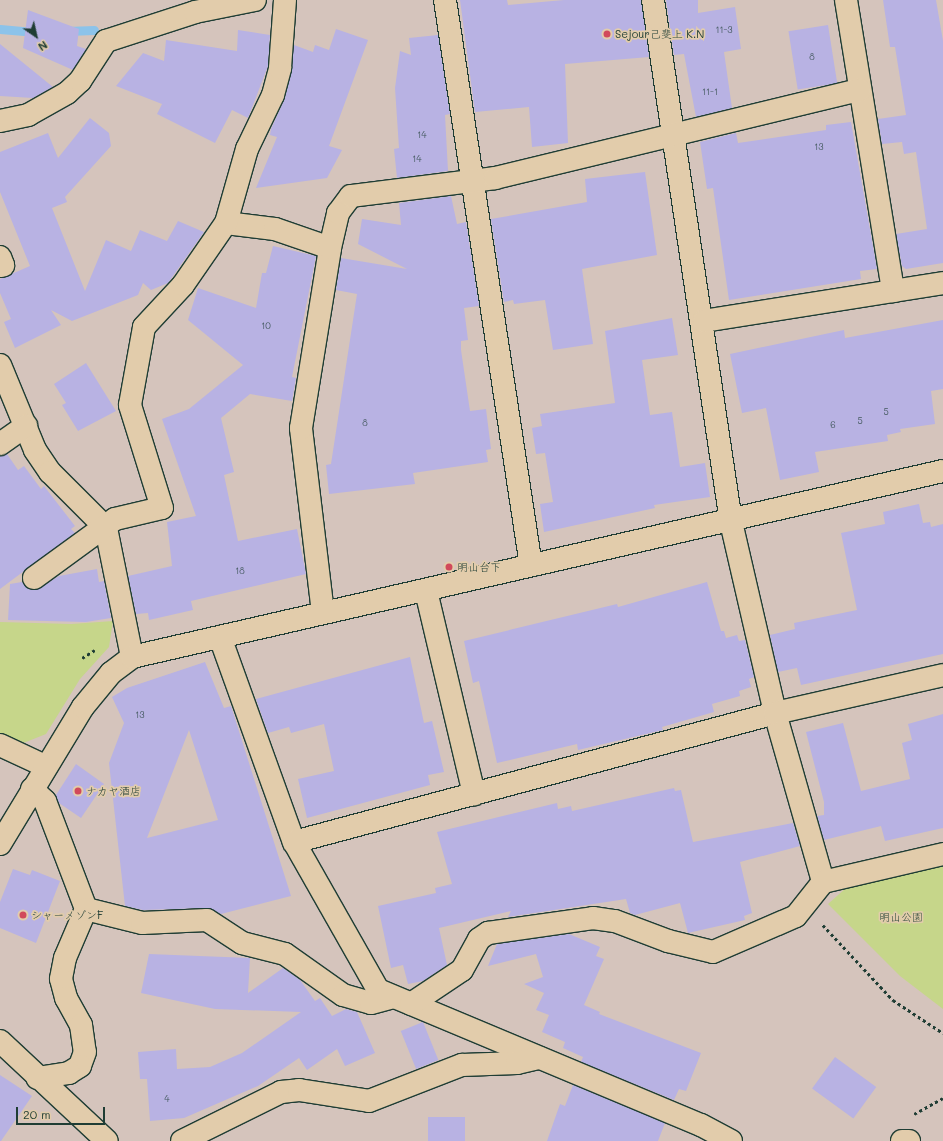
<!DOCTYPE html>
<html>
<head>
<meta charset="utf-8">
<style>
  body { margin:0 }
  #map { position:relative; width:943px; height:1141px; overflow:hidden; background:#d5c4bc; font-family:Mali,"Klee One",sans-serif }
  div>[style] { position:absolute }
  [style*='--x'] { left:calc(var(--x)*1px); top:calc(var(--y)*1px); width:calc(var(--w)*1px); rotate:calc(var(--a)*1deg) }
  .green>* { inset:0; background:#c6d68a }
  .stream>* { height:9px; margin:-4.5px; padding:0 4.5px; transform-origin:4.5px; border-radius:4.5px; background:#8cc3ea }
  .building>* { inset:0; background:#b8b2e3; transform-origin:0 0 }
  .path>* { height:2.5px; margin-top:-1.25px; transform-origin:0; background:repeating-linear-gradient(90deg,#1f3d34 0 3px,transparent 0 6px) }
  .roads { filter:drop-shadow(1px 0 #1f3d34) drop-shadow(-1px 0 #1f3d34) drop-shadow(0 1px #1f3d34) drop-shadow(0 -1px #1f3d34) }
  .minor>* { height:22px; margin:-11px; padding:0 11px; transform-origin:11px; border-radius:11px; background:#e2ccab }
  .dots>* { width:11px; height:11px; translate:-50% -50%; box-sizing:border-box; border:2px solid #e2ccab; border-radius:50% }
  span { translate:-50% -50%; white-space:nowrap; text-align:center; line-height:1.15; -webkit-text-stroke:3.5px #e2ccab; paint-order:stroke }
  .number-label { font-size:9px; color:#455a60 }
  .number-label span { -webkit-text-stroke-width:0 }
  .poi-label { font-size:11px; color:#1f3d34 }
  .left { translate:0 -50%; text-align:left }
  .park-label { font-size:11px; color:#274538 }
  .north { position:absolute; left:16px; top:16px; width:40px; height:40px; -webkit-text-stroke:3px #e2ccab; paint-order:stroke; rotate:146deg; font-size:11px; font-weight:700; line-height:16px; text-align:center; color:#1f3d34 }
  .north::after { content:''; display:block; margin:auto; width:14px; height:18px; background:#1f3d34; clip-path:polygon(50% 0,100% 100%,50% 72%,0 100%) }
  .scale { position:absolute; left:16px; top:1107px; width:89px; height:18px; box-sizing:border-box; border:2px solid #1f3d34; border-top:0; padding-left:5px; font-size:12px; line-height:14px; white-space:nowrap; color:#1f3d34; -webkit-text-stroke:3px #e2ccab; paint-order:stroke }
</style>
</head>
<body>
<div id="map">
  <div class="green">
    <i style="clip-path:polygon(113px 621px,109px 647px,80px 679px,46px 734px,21px 744px,0 735px,0 622px,71px 624px)"></i>
    <i style="clip-path:polygon(943px 864px,943px 1009px,900px 976px,828px 904px,846px 888px)"></i>
  </div>
  <div class="stream">
    <i style="--x:0;--y:29;--w:36;--a:5"></i>
    <i style="--x:67;--y:31;--w:27;--a:-2"></i>
  </div>
  <div class="building">
    <i style="clip-path:polygon(460px 0,507px 0,508px 5px,564px 0,641px 0,649px 57px,565px 64px,568px 143px,532px 147px,529px 107px,475px 112px)"></i>
    <i style="clip-path:polygon(666px 0,698px 0,698px 13px,735px 7px,741px 49px,724px 52px,732px 108px,696px 117px,684px 54px,674px 55px)"></i>
    <i style="clip-path:polygon(883px 0,936px 0,943px 41px,943px 263px,906px 269px,902px 266px,896px 234px,927px 229px,916px 152px,904px 154px,902px 142px,882px 144px,878px 119px,906px 115px,895px 47px,890px 47px)"></i>
    <i style="clip-path:polygon(28px 10px,79px 29px,77px 46px,86px 49px,73px 70px,23px 48px)"></i>
    <i style="left:828px;top:25px;width:59px;height:40px;rotate:81deg"></i>
    <i style="clip-path:polygon(336px 29px,368px 40px,329px 146px,342px 150px,327px 178px,256px 188px,277px 137px,270px 135px,271px 129px,285px 98px,294px 45px,313px 52px,315px 45px,329px 50px)"></i>
    <i style="clip-path:polygon(238px 30px,270px 35px,268px 66px,248px 118px,232px 110px,215px 143px,157px 114px,162px 104px,116px 86px,143px 53px,164px 61px,166px 40px,237px 51px)"></i>
    <i style="clip-path:polygon(438px 35px,450px 114px,445px 115px,448px 171px,397px 178px,394px 149px,399px 148px,395px 88px,400px 51px,411px 55px,409px 38px)"></i>
    <i style="clip-path:polygon(0 44px,53px 87px,33px 98px,0 96px)"></i>
    <i style="clip-path:polygon(90px 118px,109px 133px,111px 146px,65px 197px,67px 202px,52px 208px,85px 291px,106px 240px,131px 251px,140px 230px,167px 241px,178px 221px,204px 232px,168px 283px,151px 290px,143px 283px,138px 295px,72px 321px,51px 310px,61px 325px,15px 348px,4px 322px,11px 319px,0 293px,0 279px,30px 266px,0 192px,0 152px,48px 133px,58px 158px)"></i>
    <i style="clip-path:polygon(851px 122px,877px 269px,860px 271px,861px 279px,729px 300px,713px 188px,707px 189px,700px 142px,736px 133px,738px 143px,826px 130px,826px 125px)"></i>
    <i style="clip-path:polygon(645px 172px,657px 255px,582px 269px,593px 344px,553px 350px,545px 300px,514px 304px,513px 300px,504px 302px,491px 219px,587px 202px,585px 179px)"></i>
    <i style="clip-path:polygon(451px 196px,457px 224px,466px 222px,479px 306px,464px 308px,468px 340px,461px 341px,461px 350px,470px 411px,486px 409px,491px 449px,486px 450px,488px 462px,413px 473px,415px 484px,329px 494px,326px 465px,331px 464px,357px 294px,336px 290px,341px 258px,407px 269px,358px 244px,362px 219px,401px 225px,399px 203px)"></i>
    <i style="clip-path:polygon(273px 246px,316px 256px,292px 377px,296px 378px,292px 401px,250px 394px,221px 418px,234px 472px,224px 475px,238px 541px,297px 529px,306px 574px,191px 601px,193px 610px,149px 620px,148px 613px,136px 614px,128px 576px,172px 566px,167px 522px,196px 516px,162px 419px,189px 409px,243px 365px,188px 320px,198px 288px,256px 308px,262px 273px,266px 273px)"></i>
    <i style="clip-path:polygon(672px 318px,678px 355px,642px 360px,650px 415px,672px 412px,680px 467px,705px 463px,710px 497px,654px 505px,655px 508px,544px 532px,540px 504px,553px 502px,545px 453px,536px 454px,532px 428px,542px 426px,540px 414px,615px 403px,605px 331px)"></i>
    <i style="clip-path:polygon(943px 320px,943px 389px,931px 391px,935px 424px,900px 429px,901px 432px,887px 435px,888px 441px,815px 452px,819px 472px,780px 480px,766px 408px,742px 413px,730px 354px,844px 330px,845px 338px)"></i>
    <i style="clip-path:polygon(86px 363px,116px 411px,78px 431px,62px 405px,66px 403px,54px 384px)"></i>
    <i style="clip-path:polygon(7px 454px,18px 470px,24px 466px,41px 489px,44px 486px,75px 526px,71px 529px,75px 533px,0 589px,0 456px)"></i>
    <i style="clip-path:polygon(919px 504px,923px 523px,930px 522px,931px 527px,943px 524px,943px 654px,801px 685px,797px 668px,778px 672px,770px 635px,795px 629px,794px 623px,857px 610px,841px 533px,885px 524px,883px 512px)"></i>
    <i style="clip-path:polygon(97px 569px,99px 582px,104px 581px,111px 618px,86px 622px,8px 620px,10px 584px,22px 582px,29px 589px,36px 590px,59px 576px)"></i>
    <i style="clip-path:polygon(707px 582px,721px 631px,724px 631px,726px 638px,737px 635px,739px 641px,745px 640px,754px 677px,749px 679px,751px 687px,739px 691px,740px 696px,712px 704px,714px 712px,662px 727px,663px 730px,578px 750px,577px 744px,497px 763px,479px 681px,473px 683px,464px 641px,617px 604px,618px 607px)"></i>
    <i style="clip-path:polygon(410px 657px,424px 723px,432px 721px,444px 772px,428px 775px,430px 785px,307px 818px,298px 779px,334px 771px,324px 724px,291px 733px,289px 727px,268px 733px,256px 699px)"></i>
    <i style="clip-path:polygon(evenodd,205px 662px,224px 708px,231px 706px,291px 896px,221px 914px,206px 908px,143px 910px,125px 906px,109px 763px,124px 723px,112px 697px,127px 688px,205px 662px,189px 730px,218px 820px,147px 838px,189px 730px)"></i>
    <i style="clip-path:polygon(943px 714px,943px 828px,885px 841px,881px 826px,824px 840px,817px 816px,824px 815px,824px 802px,806px 732px,843px 723px,861px 791px,910px 779px,902px 743px,912px 740px,908px 724px)"></i>
    <i style="clip-path:polygon(76px 764px,104px 784px,81px 818px,59px 803px,56px 795px)"></i>
    <i style="clip-path:polygon(674px 788px,675px 791px,681px 790px,693px 842px,793px 823px,800px 846px,740px 862px,752px 913px,744px 916px,745px 920px,688px 933px,680px 903px,635px 915px,630px 913px,626px 899px,508px 917px,511px 911px,439px 928px,447px 965px,423px 981px,408px 984px,403px 965px,391px 968px,378px 906px,436px 893px,435px 888px,452px 884px,437px 832px,557px 803px,558px 809px,571px 806px,572px 811px)"></i>
    <i style="clip-path:polygon(13px 869px,30px 875px,32px 870px,60px 881px,36px 943px,0 928px,0 902px)"></i>
    <i style="clip-path:polygon(569px 934px,600px 947px,596px 956px,604px 959px,584px 1005px,600px 1012px,599px 1014px,701px 1053px,686px 1091px,679px 1089px,674px 1100px,581px 1062px,583px 1057px,563px 1048px,565px 1042px,542px 1032px,549px 1015px,536px 1010px,544px 993px,524px 984px,543px 977px,536px 954px,488px 966px,497px 944px)"></i>
    <i style="clip-path:polygon(149px 954px,250px 958px,248px 993px,283px 968px,300px 980px,315px 1001px,320px 998px,332px 1016px,346px 1009px,357px 1012px,375px 1053px,345px 1066px,337px 1049px,307px 1070px,299px 1058px,258px 1086px,184px 1118px,150px 1121px,147px 1079px,140px 1079px,138px 1052px,176px 1049px,177px 1069px,210px 1067px,242px 1053px,301px 1012px,215px 1009px,141px 993px)"></i>
    <i style="left:423px;top:1022px;width:41px;height:24px;rotate:68deg"></i>
    <i style="left:835px;top:1057px;width:51px;height:39px;rotate:36deg"></i>
    <i style="clip-path:polygon(0 1075px,32px 1096px,1px 1141px,0 1141px)"></i>
    <i style="clip-path:polygon(573px 1085px,665px 1123px,658px 1141px,547px 1141px,560px 1104px,565px 1106px)"></i>
    <i style="left:465px;top:1117px;width:24px;height:37px;rotate:90deg"></i>
  </div>
  <div class="path">
    <i style="--x:82;--y:658;--w:15;--a:-32"></i>
    <i style="--x:823;--y:925;--w:103;--a:47"></i>
    <i style="--x:893;--y:1000;--w:60;--a:33.4"></i>
    <i style="--x:914;--y:1114;--w:33;--a:-29"></i>
  </div>
  <div class="roads">
    <div class="minor">
      <i style="--x:445;--y:0;--w:572;--a:81.36"></i>
      <i style="--x:653;--y:0;--w:528;--a:81.5"></i>
      <i style="--x:731;--y:522;--w:196;--a:77"></i>
      <i style="--x:775;--y:713;--w:176;--a:74.1"></i>
      <i style="--x:846;--y:0;--w:295;--a:80.8"></i>
      <i style="--x:0;--y:121;--w:29;--a:-12"></i>
      <i style="--x:28;--y:115;--w:45;--a:-29.4"></i>
      <i style="--x:67;--y:93;--w:18;--a:-43"></i>
      <i style="--x:80;--y:81;--w:48;--a:-57"></i>
      <i style="--x:106;--y:41;--w:94;--a:-18"></i>
      <i style="--x:195;--y:12;--w:61;--a:-11.3"></i>
      <i style="--x:226;--y:223;--w:49;--a:7"></i>
      <i style="--x:275;--y:229;--w:58;--a:19.1"></i>
      <i style="--x:0;--y:257;--w:9;--a:69"></i>
      <i style="--x:3;--y:265;--w:3;--a:162"></i>
      <i style="--x:704;--y:321;--w:242;--a:-9"></i>
      <i style="--x:0;--y:365;--w:92;--a:67.6"></i>
      <i style="--x:35;--y:450;--w:27;--a:56"></i>
      <i style="--x:50;--y:472;--w:79;--a:45"></i>
      <i style="--x:106;--y:528;--w:132;--a:78.6"></i>
      <i style="--x:0;--y:444;--w:32;--a:-35"></i>
      <i style="--x:34;--y:578;--w:100;--a:-36.1"></i>
      <i style="--x:115;--y:519;--w:48;--a:-13.2"></i>
      <i style="--x:162;--y:508;--w:108;--a:-107.3"></i>
      <i style="--x:130;--y:405;--w:79;--a:-79.8"></i>
      <i style="--x:144;--y:327;--w:57;--a:-47.1"></i>
      <i style="--x:183;--y:285;--w:75;--a:-55.3"></i>
      <i style="--x:226;--y:223;--w:77;--a:-74.2"></i>
      <i style="--x:247;--y:149;--w:60;--a:-64.3"></i>
      <i style="--x:273;--y:95;--w:28;--a:-75"></i>
      <i style="--x:280;--y:68;--w:68;--a:-85.8"></i>
      <i style="--x:426;--y:591;--w:209;--a:76.7"></i>
      <i style="--x:323;--y:613;--w:186;--a:-96.8"></i>
      <i style="--x:301;--y:428;--w:182;--a:-80.8"></i>
      <i style="--x:330;--y:248;--w:36;--a:-77"></i>
      <i style="--x:338;--y:213;--w:21;--a:-53"></i>
      <i style="--x:351;--y:196;--w:145;--a:-7.1"></i>
      <i style="--x:495;--y:178;--w:375;--a:-13.6"></i>
      <i style="--x:220;--y:637;--w:218;--a:70.2"></i>
      <i style="--x:294;--y:842;--w:170;--a:60.4"></i>
      <i style="--x:378;--y:990;--w:350;--a:22.7"></i>
      <i style="--x:701;--y:1125;--w:34;--a:28"></i>
      <i style="--x:0;--y:745;--w:50;--a:25"></i>
      <i style="--x:32;--y:789;--w:18;--a:43"></i>
      <i style="--x:45;--y:801;--w:116;--a:69.2"></i>
      <i style="--x:86;--y:909;--w:53;--a:113.2"></i>
      <i style="--x:65;--y:958;--w:21;--a:101"></i>
      <i style="--x:61;--y:979;--w:20;--a:75"></i>
      <i style="--x:66;--y:998;--w:31;--a:61"></i>
      <i style="--x:81;--y:1025;--w:27;--a:82"></i>
      <i style="--x:85;--y:1052;--w:15;--a:110"></i>
      <i style="--x:80;--y:1066;--w:13;--a:148"></i>
      <i style="--x:69;--y:1073;--w:32;--a:171"></i>
      <i style="--x:294;--y:842;--w:498;--a:-15"></i>
      <i style="--x:775;--y:713;--w:172;--a:-12.7"></i>
      <i style="--x:0;--y:844;--w:160;--a:-58.8"></i>
      <i style="--x:83;--y:707;--w:44;--a:-50.5"></i>
      <i style="--x:111;--y:673;--w:26;--a:-37"></i>
      <i style="--x:132;--y:657;--w:832;--a:-12.92"></i>
      <i style="--x:86;--y:909;--w:58;--a:14"></i>
      <i style="--x:142;--y:923;--w:65;--a:-2.6"></i>
      <i style="--x:207;--y:920;--w:42;--a:33.3"></i>
      <i style="--x:242;--y:943;--w:44;--a:14.3"></i>
      <i style="--x:285;--y:954;--w:71;--a:35.3"></i>
      <i style="--x:343;--y:995;--w:29;--a:16"></i>
      <i style="--x:371;--y:1003;--w:23;--a:-15"></i>
      <i style="--x:411;--y:1004;--w:61;--a:-33.7"></i>
      <i style="--x:462;--y:970;--w:35;--a:-61"></i>
      <i style="--x:479;--y:939;--w:11;--a:-34"></i>
      <i style="--x:488;--y:933;--w:106;--a:-8.1"></i>
      <i style="--x:593;--y:918;--w:22;--a:8"></i>
      <i style="--x:615;--y:921;--w:57;--a:20.7"></i>
      <i style="--x:668;--y:941;--w:46;--a:13.7"></i>
      <i style="--x:713;--y:952;--w:90;--a:-23.4"></i>
      <i style="--x:796;--y:916;--w:43;--a:-51.5"></i>
      <i style="--x:823;--y:882;--w:123;--a:-13.1"></i>
      <i style="--x:0;--y:1041;--w:146;--a:43.1"></i>
      <i style="--x:182;--y:1141;--w:110;--a:-26.3"></i>
      <i style="--x:281;--y:1092;--w:18;--a:-6"></i>
      <i style="--x:299;--y:1090;--w:71;--a:8.9"></i>
      <i style="--x:369;--y:1101;--w:100;--a:-21.2"></i>
      <i style="--x:462;--y:1065;--w:55;--a:-2.1"></i>
      <i style="--x:517;--y:1063;--w:23;--a:-13"></i>
      <i style="--x:902;--y:1141;--w:7;--a:0"></i>
    </div>
  </div>
  <div class="dots">
    <i style="left:607px;top:34px;background:#d1495b"></i>
    <i style="left:449px;top:567px;background:#d1495b"></i>
    <i style="left:78px;top:791px;background:#d1495b"></i>
    <i style="left:23px;top:915px;background:#d1495b"></i>
  </div>
  <div class="number-label">
    <span style="left:724px;top:30px">11-3</span>
    <span style="left:812px;top:57px">8</span>
    <span style="left:710px;top:92px">11-1</span>
    <span style="left:422px;top:135px">14</span>
    <span style="left:819px;top:147px">13</span>
    <span style="left:417px;top:159px">14</span>
    <span style="left:266px;top:326px">10</span>
    <span style="left:886px;top:412px">5</span>
    <span style="left:860px;top:421px">5</span>
    <span style="left:365px;top:423px">8</span>
    <span style="left:833px;top:425px">6</span>
    <span style="left:240px;top:571px">18</span>
    <span style="left:140px;top:715px">13</span>
    <span style="left:167px;top:1099px">4</span>
  </div>
  <div class="poi-label">
    <span class="left" style="left:615px;top:34px">Sejour己斐上 K.N</span>
    <span class="left" style="left:457px;top:567px">明山台下</span>
    <span class="left" style="left:86px;top:791px">ナカヤ酒店</span>
    <span class="left" style="left:31px;top:915px">シャーメゾンF</span>
  </div>
  <div class="park-label">
    <span style="left:901px;top:917px">明山公園</span>
  </div>
  <div class="north">N</div>
  <div class="scale">20 m</div>
</div>
</body>
</html>
